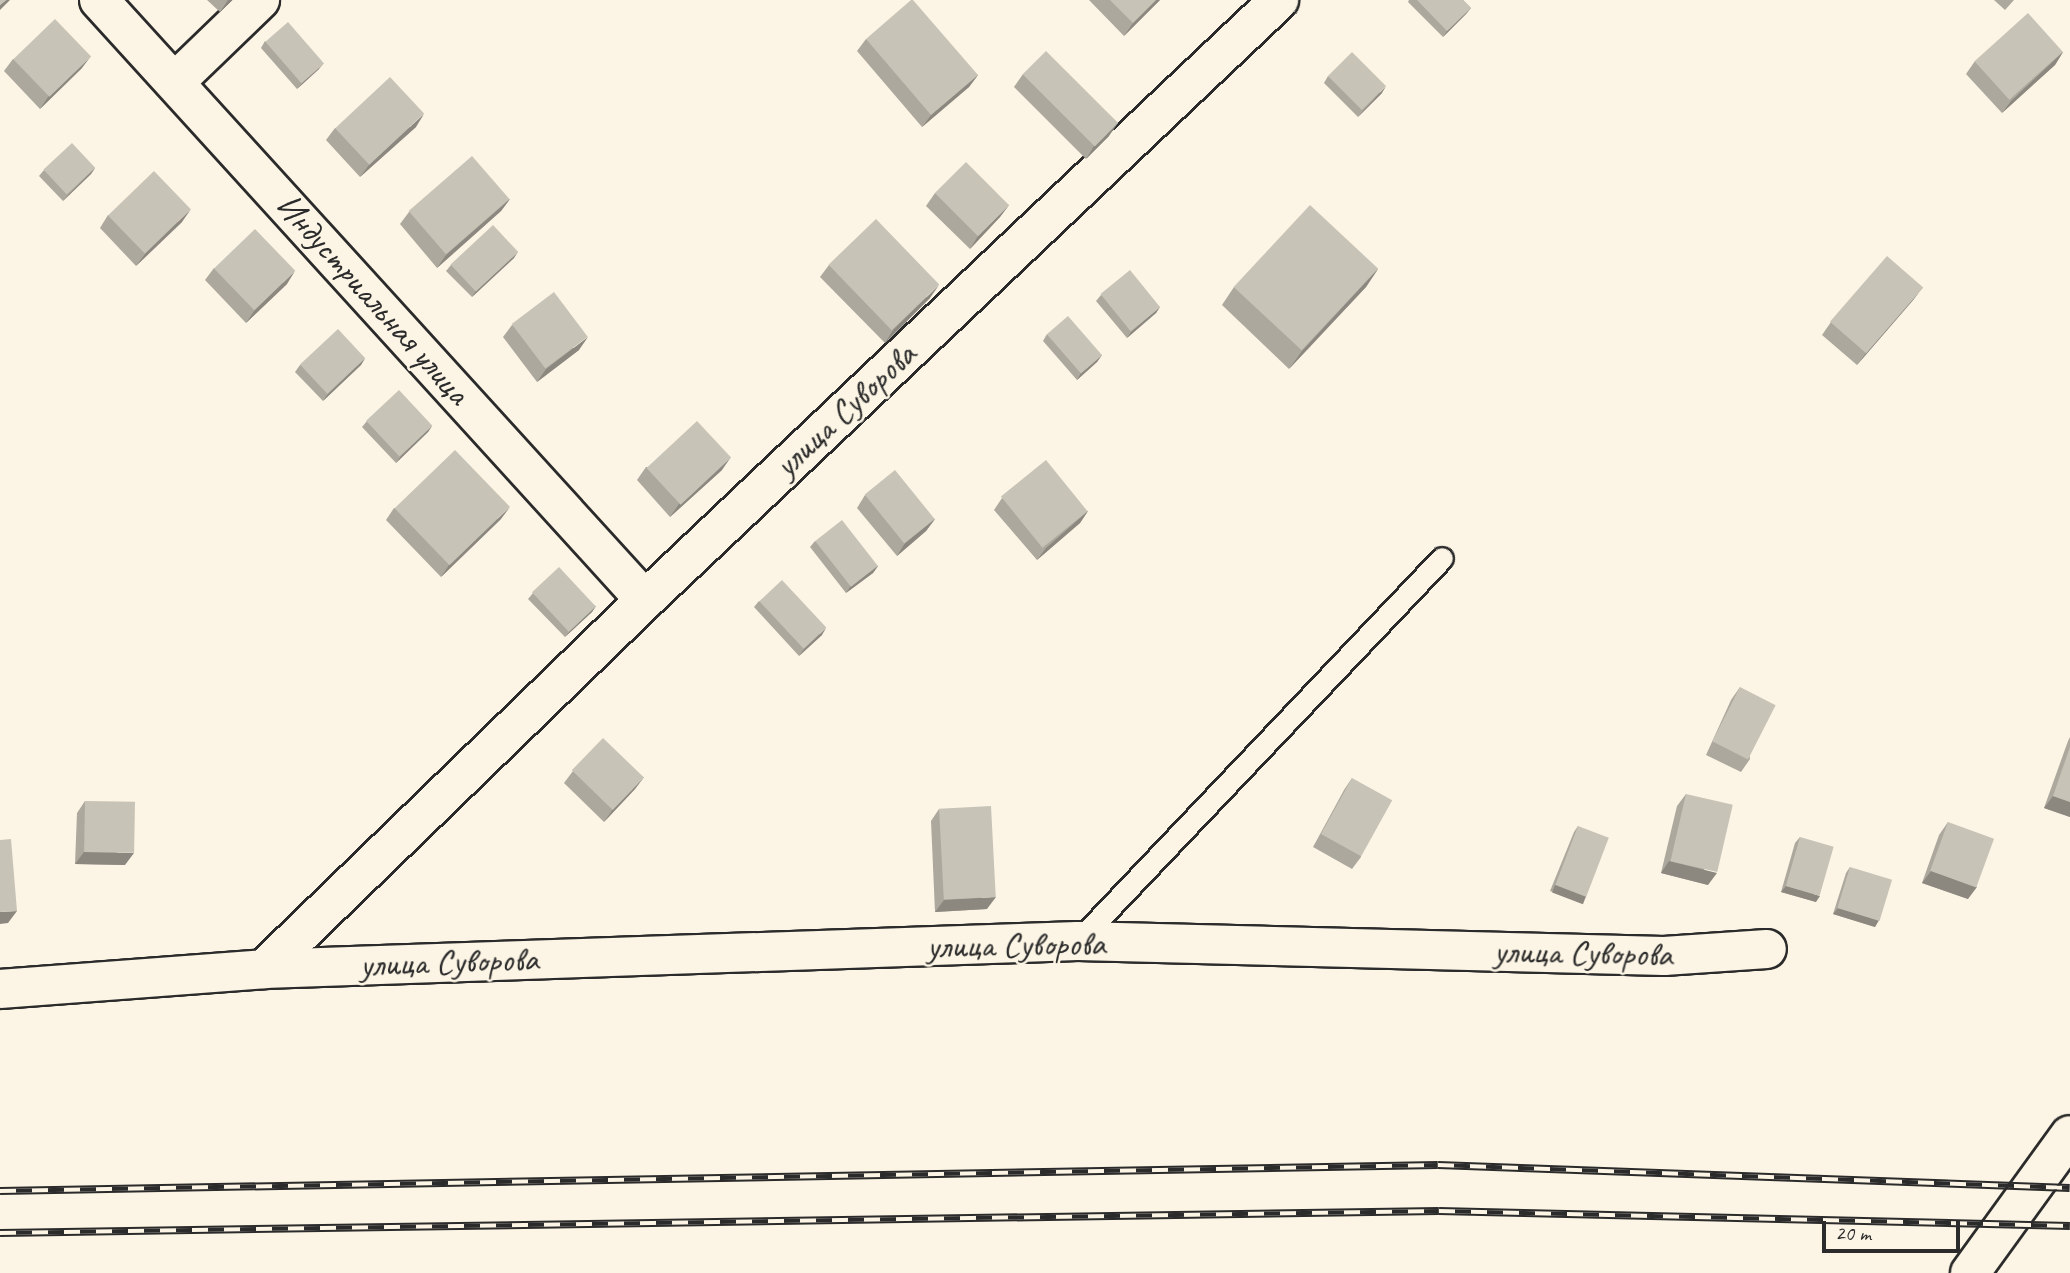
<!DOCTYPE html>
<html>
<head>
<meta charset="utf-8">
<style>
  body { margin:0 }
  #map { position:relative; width:2070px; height:1273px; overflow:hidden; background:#fcf5e5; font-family:Caveat,sans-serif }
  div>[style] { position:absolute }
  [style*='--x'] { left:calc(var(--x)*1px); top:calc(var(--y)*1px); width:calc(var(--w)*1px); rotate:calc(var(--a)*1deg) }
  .roads { filter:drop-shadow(2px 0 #2b2b2b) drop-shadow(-2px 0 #2b2b2b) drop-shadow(0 2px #2b2b2b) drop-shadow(0 -2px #2b2b2b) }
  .service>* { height:21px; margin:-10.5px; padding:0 10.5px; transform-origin:10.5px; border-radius:10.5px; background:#fcf5e5 }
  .minor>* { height:38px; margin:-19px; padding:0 19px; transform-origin:19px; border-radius:19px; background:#fcf5e5 }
  .tertiary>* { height:38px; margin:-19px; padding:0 19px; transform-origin:19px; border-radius:19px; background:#fcf5e5 }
  .rail>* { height:8px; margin-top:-4px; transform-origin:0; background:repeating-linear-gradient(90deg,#fcf5e5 0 16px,#2b2b2b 0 32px); box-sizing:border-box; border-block:2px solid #2b2b2b }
  .wall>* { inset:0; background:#aca89d }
  .shaded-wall>* { inset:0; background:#8c8880; transform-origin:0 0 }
  .building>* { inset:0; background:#c8c3b7; transform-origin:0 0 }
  span { translate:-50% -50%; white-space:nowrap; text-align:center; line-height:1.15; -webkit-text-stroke:5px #fcf5e5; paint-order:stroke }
  .street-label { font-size:35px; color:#2b2b2b }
  .scale { position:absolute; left:1822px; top:1221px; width:138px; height:32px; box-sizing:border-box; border:4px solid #2b2b2b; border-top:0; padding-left:9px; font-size:21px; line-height:24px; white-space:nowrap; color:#2b2b2b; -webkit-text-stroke:5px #fcf5e5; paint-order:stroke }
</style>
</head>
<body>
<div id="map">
  <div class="roads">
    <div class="service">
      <i style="--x:1078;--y:941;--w:528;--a:-46.46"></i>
    </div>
    <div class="minor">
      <i style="--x:99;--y:0;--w:811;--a:47.7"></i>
      <i style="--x:176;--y:81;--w:117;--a:-44"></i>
      <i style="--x:264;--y:969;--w:530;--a:-44.08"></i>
      <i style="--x:645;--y:600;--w:873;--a:-43.42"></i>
      <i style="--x:0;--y:989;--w:265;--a:-4.3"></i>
      <i style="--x:264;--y:969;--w:814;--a:-1.97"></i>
      <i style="--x:1078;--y:941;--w:586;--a:1.47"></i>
      <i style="--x:1664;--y:956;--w:103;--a:-3.9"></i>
    </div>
    <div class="tertiary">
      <i style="--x:1970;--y:1273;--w:170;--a:-54.1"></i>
    </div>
  </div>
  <div class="rail">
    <i style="--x:0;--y:1191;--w:1438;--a:-1.04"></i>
    <i style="--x:1438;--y:1165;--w:632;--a:2.08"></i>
    <i style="--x:0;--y:1233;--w:1439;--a:-0.88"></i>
    <i style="--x:1439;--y:1211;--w:631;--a:1.36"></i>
  </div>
  <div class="wall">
    <i style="clip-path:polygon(207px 0,232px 0,220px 12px)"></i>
    <i style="clip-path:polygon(1089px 0,1160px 0,1124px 36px)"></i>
    <i style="clip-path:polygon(1409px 0,1463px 0,1471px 8px,1466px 14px,1443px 37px,1408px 2px)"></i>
    <i style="clip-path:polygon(1994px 0,2014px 0,2005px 10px)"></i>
    <i style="clip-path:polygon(866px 39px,978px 75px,969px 87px,922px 127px,857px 51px)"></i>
    <i style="clip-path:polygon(265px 41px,319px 69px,297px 89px,261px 48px)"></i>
    <i style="clip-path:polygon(2063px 52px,2055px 65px,2002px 113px,1966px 74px,1975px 61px)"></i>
    <i style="clip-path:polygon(13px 59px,82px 68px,40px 109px,4px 71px)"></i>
    <i style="clip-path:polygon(1023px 74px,1109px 136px,1086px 159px,1014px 87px)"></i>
    <i style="clip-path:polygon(1328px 76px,1382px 93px,1358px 117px,1324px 83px)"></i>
    <i style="clip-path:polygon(416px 127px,360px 177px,326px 140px,335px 128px)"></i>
    <i style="clip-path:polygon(95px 168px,91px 174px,63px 201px,39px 176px,44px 170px)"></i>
    <i style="clip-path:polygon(935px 193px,1009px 205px,1000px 217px,970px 249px,926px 206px)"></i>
    <i style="clip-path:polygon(510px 199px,501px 211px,437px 268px,400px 224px,409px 212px)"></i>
    <i style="clip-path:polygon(108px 215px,182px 222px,136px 266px,100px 228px)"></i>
    <i style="clip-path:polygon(514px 258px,472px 297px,446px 271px,451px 265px)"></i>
    <i style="clip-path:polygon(829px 265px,930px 298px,885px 343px,820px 277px)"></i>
    <i style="clip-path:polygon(214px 268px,287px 284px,246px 323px,205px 280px)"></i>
    <i style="clip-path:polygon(1378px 269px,1366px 287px,1289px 369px,1222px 305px,1234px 287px)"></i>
    <i style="clip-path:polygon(1101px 295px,1160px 307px,1156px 313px,1127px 338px,1096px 301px)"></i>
    <i style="clip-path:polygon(1914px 299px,1857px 365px,1822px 335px,1831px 322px)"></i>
    <i style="clip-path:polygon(512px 325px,579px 350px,537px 382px,503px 337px)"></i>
    <i style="clip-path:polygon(1047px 334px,1102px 355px,1097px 362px,1077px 380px,1043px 341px)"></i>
    <i style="clip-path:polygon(365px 358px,361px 365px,323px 401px,295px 372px,300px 365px)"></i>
    <i style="clip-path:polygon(367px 421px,432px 426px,428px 432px,396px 463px,362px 427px)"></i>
    <i style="clip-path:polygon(646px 467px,722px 470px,670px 517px,637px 480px)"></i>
    <i style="clip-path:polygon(865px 495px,935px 519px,926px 531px,897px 556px,857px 508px)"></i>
    <i style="clip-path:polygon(1002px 498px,1088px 511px,1080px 523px,1037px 560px,994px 510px)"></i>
    <i style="clip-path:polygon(394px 508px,501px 519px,441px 577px,386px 520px)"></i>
    <i style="clip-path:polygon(815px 541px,878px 566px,873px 573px,846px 593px,810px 547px)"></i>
    <i style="clip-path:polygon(533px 593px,596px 606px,592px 612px,565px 637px,528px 599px)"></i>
    <i style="clip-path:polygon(759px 601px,822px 635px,799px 656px,754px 607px)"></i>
    <i style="clip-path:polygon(1740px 687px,1750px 759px,1741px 772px,1706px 755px,1731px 700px)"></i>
    <i style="clip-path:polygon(2070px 737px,2070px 817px,2044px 808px,2068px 741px)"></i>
    <i style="clip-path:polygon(573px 771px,644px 777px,635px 789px,604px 822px,564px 783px)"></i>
    <i style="clip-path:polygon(1352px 778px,1361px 857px,1352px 869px,1313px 847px,1344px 790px)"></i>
    <i style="clip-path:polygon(1686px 794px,1708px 885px,1661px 873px,1677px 806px)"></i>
    <i style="clip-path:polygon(85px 801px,125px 865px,75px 864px,77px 813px)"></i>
    <i style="clip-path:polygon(939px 809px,987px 909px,935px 912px,931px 821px)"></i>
    <i style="clip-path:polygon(1948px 822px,1968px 899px,1922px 883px,1939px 835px)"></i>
    <i style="clip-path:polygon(1578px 826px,1586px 897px,1581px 903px,1550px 891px,1574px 832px)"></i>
    <i style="clip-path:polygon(1800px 837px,1816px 902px,1781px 892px,1795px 843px)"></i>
    <i style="clip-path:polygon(1850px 867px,1879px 920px,1875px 927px,1833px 914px,1846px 873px)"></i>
  </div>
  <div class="shaded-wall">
    <i style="clip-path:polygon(6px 0,10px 0,0 10px,0 5px)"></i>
    <i style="clip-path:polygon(228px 0,232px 0,220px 12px)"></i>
    <i style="clip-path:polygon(1156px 0,1160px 0,1124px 36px,1133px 23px)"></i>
    <i style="clip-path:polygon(1471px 8px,1466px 14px,1443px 37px,1447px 31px)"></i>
    <i style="clip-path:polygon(2063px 52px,2055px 65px,2002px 113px,2011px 101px)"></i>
    <i style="clip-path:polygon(91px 56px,82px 68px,40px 109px,48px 97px)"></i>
    <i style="clip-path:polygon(324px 63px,319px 69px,297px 89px,302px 83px)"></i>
    <i style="clip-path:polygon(978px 75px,969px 87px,922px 127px,931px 115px)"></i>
    <i style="clip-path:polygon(1386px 86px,1382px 93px,1358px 117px,1363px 111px)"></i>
    <i style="clip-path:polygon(424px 114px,416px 127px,360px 177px,369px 165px)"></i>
    <i style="clip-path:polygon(1118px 123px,1109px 136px,1086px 159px,1094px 146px)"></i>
    <i style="clip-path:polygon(95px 168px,91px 174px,63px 201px,68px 195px)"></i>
    <i style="clip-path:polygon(510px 199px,501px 211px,437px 268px,446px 255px)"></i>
    <i style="clip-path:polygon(1009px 205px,1000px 217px,970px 249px,978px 236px)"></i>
    <i style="clip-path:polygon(191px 209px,182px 222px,136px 266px,145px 254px)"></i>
    <i style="clip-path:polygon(518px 252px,514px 258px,472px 297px,476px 291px)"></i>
    <i style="clip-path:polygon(1378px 269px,1366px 287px,1289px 369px,1302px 351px)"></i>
    <i style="clip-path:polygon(295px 271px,287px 284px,246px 323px,254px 311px)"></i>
    <i style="clip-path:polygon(939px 285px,930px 298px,885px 343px,893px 330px)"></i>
    <i style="clip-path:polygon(1923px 287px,1914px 299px,1857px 365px,1866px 353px)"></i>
    <i style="clip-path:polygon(1160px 307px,1156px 313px,1127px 338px,1131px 332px)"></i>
    <i style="clip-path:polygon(588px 337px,579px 350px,537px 382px,546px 369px)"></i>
    <i style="clip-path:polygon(1102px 355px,1097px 362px,1077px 380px,1081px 373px)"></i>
    <i style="clip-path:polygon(365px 358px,361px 365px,323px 401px,327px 395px)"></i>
    <i style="clip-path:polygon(432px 426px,428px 432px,396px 463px,401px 456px)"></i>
    <i style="clip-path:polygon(731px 457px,722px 470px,670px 517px,679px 504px)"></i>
    <i style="clip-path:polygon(510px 507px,501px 519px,441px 577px,449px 565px)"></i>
    <i style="clip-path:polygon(1088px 511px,1080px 523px,1037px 560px,1046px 548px)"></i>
    <i style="clip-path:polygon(935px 519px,926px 531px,897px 556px,905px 543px)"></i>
    <i style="clip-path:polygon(878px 566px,873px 573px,846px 593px,850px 587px)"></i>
    <i style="clip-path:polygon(596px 606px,592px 612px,565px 637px,570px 631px)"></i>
    <i style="clip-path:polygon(826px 628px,822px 635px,799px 656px,804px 649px)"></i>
    <i style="clip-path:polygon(644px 777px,635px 789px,604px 822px,613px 809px)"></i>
    <i style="clip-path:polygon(2053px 796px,2070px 802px,2070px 817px,2044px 808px)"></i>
    <i style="clip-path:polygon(84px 852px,134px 853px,125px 865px,75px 864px)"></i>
    <i style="clip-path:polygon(1669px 861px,1717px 873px,1708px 885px,1661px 873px)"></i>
    <i style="clip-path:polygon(1931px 871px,1977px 887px,1968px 899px,1922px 883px)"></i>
    <i style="left:1555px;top:885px;width:33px;height:8px;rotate:21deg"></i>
    <i style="clip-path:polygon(1786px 886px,1820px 896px,1816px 902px,1781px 892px)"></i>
    <i style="clip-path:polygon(996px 897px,987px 909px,935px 912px,944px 900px)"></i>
    <i style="clip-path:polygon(1838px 908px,1879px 920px,1875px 927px,1833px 914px)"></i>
    <i style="clip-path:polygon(17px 911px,8px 923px,0 924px,0 912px)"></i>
  </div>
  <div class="building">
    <i style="clip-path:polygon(0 0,6px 0,0 5px)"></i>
    <i style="clip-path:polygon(911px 0,913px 0,978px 75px,931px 115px,866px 39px)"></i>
    <i style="clip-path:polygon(1110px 0,1156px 0,1133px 23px)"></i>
    <i style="clip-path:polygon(1417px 0,1463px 0,1471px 8px,1447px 31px)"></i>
    <i style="left:2028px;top:13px;width:52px;height:72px;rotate:48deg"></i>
    <i style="left:55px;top:19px;width:52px;height:58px;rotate:46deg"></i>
    <i style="left:288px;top:22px;width:55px;height:30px;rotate:49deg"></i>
    <i style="left:1046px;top:51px;width:102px;height:33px;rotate:45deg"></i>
    <i style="left:1352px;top:52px;width:48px;height:34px;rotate:45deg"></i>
    <i style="left:390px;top:77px;width:50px;height:75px;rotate:47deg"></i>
    <i style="left:72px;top:143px;width:34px;height:39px;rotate:47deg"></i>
    <i style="left:472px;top:156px;width:57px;height:84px;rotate:49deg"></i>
    <i style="left:966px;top:162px;width:61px;height:44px;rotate:45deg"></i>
    <i style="left:154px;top:171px;width:53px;height:64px;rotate:46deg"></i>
    <i style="left:1310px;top:205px;width:93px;height:112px;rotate:43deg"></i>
    <i style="left:876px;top:219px;width:91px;height:66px;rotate:46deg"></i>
    <i style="left:493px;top:225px;width:37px;height:58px;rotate:47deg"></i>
    <i style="left:255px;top:229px;width:58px;height:57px;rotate:46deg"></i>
    <i style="left:1887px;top:256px;width:48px;height:87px;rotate:41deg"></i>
    <i style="left:1130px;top:270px;width:48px;height:38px;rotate:51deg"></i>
    <i style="left:554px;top:292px;width:56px;height:53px;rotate:53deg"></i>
    <i style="left:1068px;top:316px;width:52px;height:28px;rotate:49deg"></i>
    <i style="left:338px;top:329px;width:40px;height:52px;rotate:47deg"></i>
    <i style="left:399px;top:390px;width:49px;height:45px;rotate:47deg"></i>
    <i style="left:697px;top:421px;width:50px;height:69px;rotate:47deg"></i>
    <i style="left:455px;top:450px;width:79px;height:84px;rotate:46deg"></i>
    <i style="left:1046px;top:460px;width:66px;height:58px;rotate:51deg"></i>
    <i style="left:895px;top:470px;width:63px;height:39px;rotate:51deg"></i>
    <i style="left:842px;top:520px;width:58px;height:34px;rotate:52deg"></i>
    <i style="left:559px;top:567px;width:54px;height:37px;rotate:47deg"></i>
    <i style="left:782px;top:580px;width:65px;height:31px;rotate:47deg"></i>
    <i style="left:1740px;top:687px;width:40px;height:61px;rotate:27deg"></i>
    <i style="left:603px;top:738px;width:57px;height:45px;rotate:44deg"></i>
    <i style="clip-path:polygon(2070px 747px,2070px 802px,2053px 796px)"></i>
    <i style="left:1352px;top:778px;width:46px;height:64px;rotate:29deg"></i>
    <i style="left:1686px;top:794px;width:48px;height:69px;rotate:13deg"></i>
    <i style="left:85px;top:801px;width:50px;height:51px;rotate:1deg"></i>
    <i style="left:991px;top:806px;width:91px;height:52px;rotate:87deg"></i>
    <i style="left:1948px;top:822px;width:49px;height:52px;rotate:20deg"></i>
    <i style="left:1578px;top:826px;width:33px;height:63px;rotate:21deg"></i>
    <i style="left:1800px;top:837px;width:35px;height:51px;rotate:16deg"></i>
    <i style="clip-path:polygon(11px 839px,17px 911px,0 912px,0 840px)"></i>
    <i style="left:1850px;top:867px;width:44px;height:43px;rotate:17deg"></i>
  </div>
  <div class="street-label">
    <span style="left:373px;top:299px;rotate:48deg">Индустриальная улица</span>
    <span style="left:845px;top:410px;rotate:-43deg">улица Суворова</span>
    <span style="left:1016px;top:945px;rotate:-1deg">улица Суворова</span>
    <span style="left:1583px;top:953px;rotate:1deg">улица Суворова</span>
    <span style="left:449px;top:962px;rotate:-2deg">улица Суворова</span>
  </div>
  <div class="scale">20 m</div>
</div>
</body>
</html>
